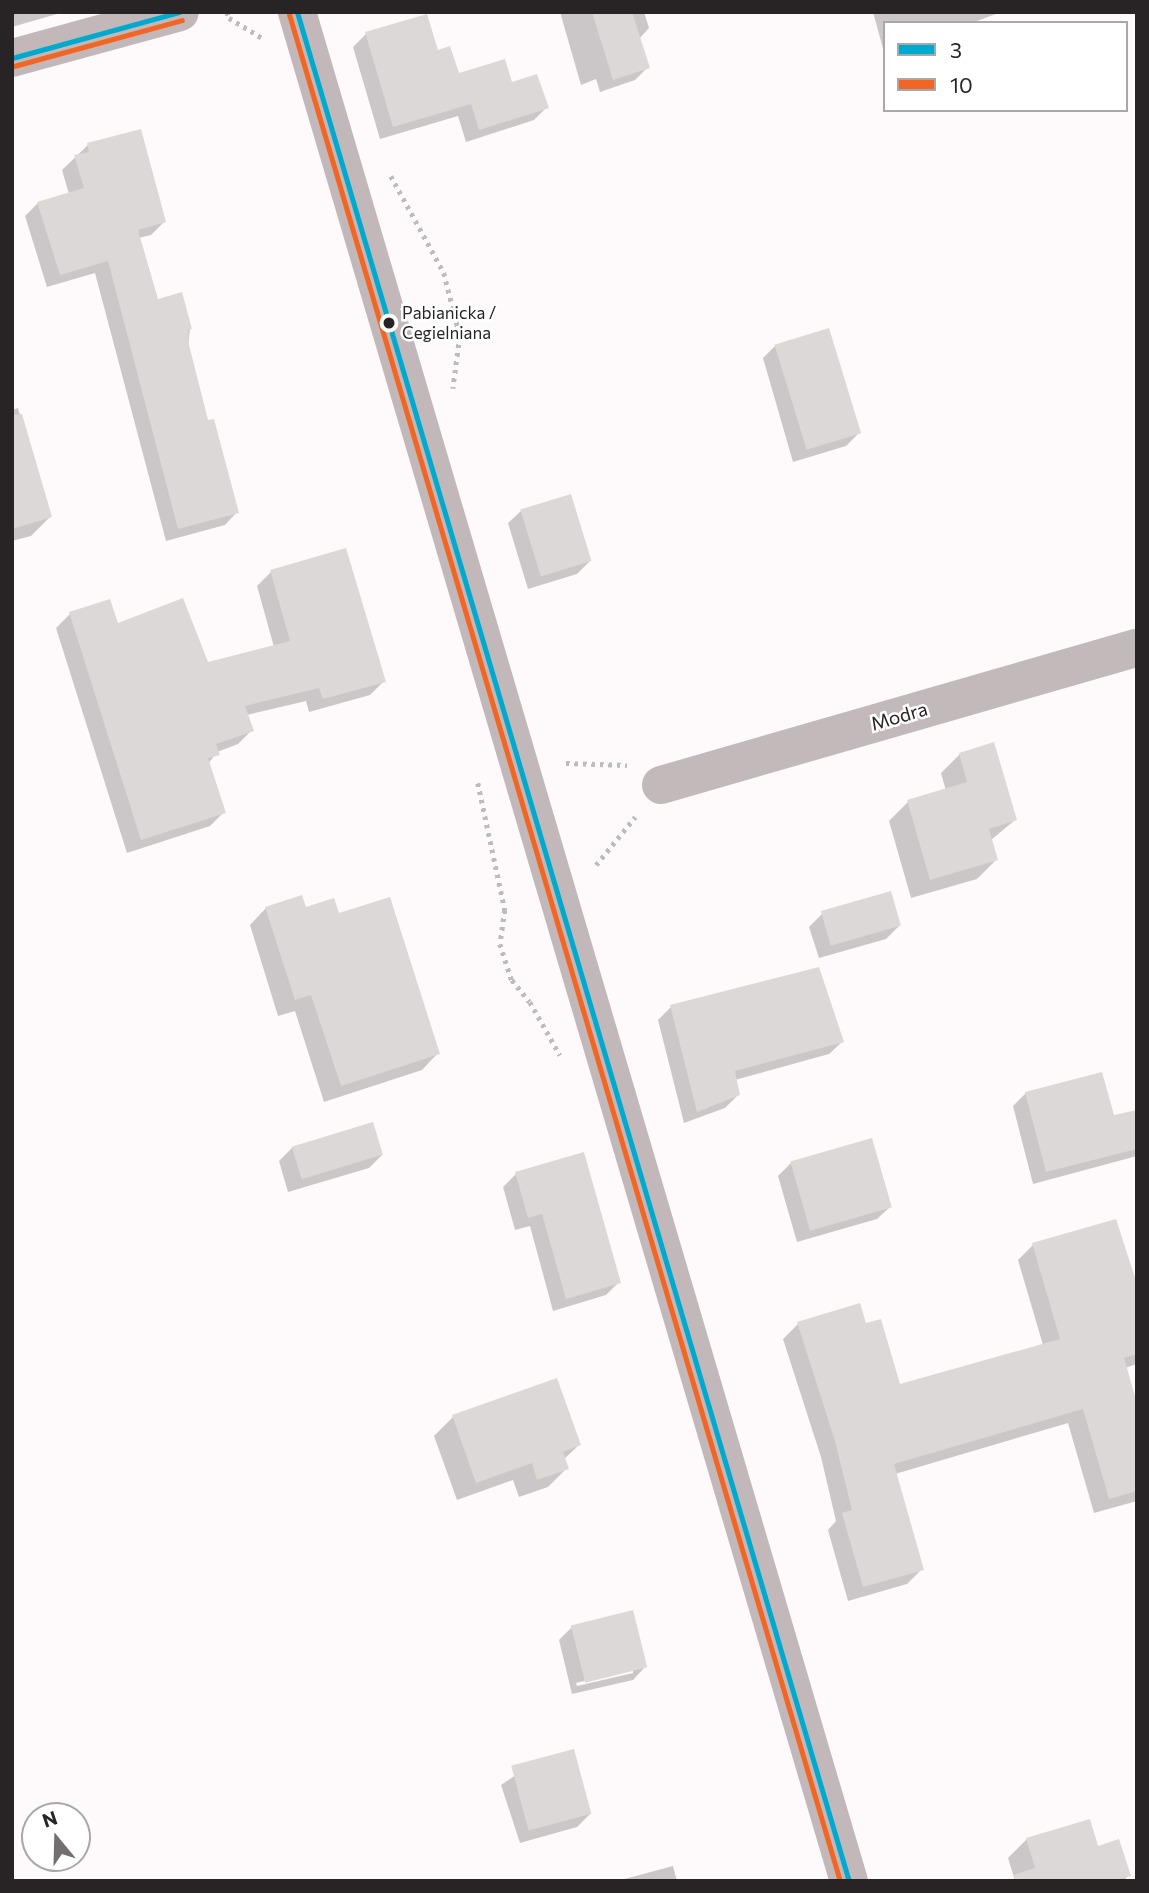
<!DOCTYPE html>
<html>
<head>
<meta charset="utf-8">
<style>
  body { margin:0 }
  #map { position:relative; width:1149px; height:1893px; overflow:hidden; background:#fef9fa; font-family:Commissioner,sans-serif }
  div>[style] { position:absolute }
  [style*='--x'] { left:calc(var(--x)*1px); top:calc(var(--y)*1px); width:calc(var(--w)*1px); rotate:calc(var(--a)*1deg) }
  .shadow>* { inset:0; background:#0003 }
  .building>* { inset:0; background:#dcd8d8; transform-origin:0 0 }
  .path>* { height:4.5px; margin-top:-2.25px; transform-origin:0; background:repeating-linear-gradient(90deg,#c0babb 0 3.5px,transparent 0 8.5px) }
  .street>* { height:38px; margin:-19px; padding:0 19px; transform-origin:19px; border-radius:19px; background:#c2b9bb }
  .secondary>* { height:38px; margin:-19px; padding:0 19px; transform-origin:19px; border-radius:19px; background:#c2b8b9 }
  .bus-1>* { height:5px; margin:-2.5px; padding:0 2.5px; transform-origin:2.5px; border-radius:2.5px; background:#00a9ce }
  .bus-2>* { height:5px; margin:-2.5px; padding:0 2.5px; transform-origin:2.5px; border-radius:2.5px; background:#f26522 }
  .dots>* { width:19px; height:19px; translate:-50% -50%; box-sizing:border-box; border:4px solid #fff; border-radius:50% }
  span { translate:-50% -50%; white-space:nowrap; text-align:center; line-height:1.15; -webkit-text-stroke:5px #fff; paint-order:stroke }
  .bus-label { font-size:17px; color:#282425 }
  .left { translate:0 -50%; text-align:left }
  .street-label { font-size:19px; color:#282425 }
  .frame { position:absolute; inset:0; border:14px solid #282425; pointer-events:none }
  .legend { position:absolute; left:883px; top:21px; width:245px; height:91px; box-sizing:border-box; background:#fff; border:2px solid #a9a7a8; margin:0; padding:9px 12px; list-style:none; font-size:21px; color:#282425 }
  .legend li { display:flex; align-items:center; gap:14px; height:35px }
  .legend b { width:35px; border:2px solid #a9a7a8 }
  .north { position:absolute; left:21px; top:1802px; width:70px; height:70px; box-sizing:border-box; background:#fff; border:2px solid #a9a7a8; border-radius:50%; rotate:341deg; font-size:19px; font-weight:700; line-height:28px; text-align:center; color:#282425 }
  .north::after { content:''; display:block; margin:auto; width:24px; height:32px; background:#736f70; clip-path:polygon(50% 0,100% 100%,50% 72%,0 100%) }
</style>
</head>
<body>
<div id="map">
  <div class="shadow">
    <i style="clip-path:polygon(12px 12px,64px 12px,12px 27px)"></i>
    <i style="clip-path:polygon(560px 12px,644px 12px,649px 28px,639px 39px,648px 67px,635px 80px,600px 92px,596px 79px,581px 85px)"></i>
    <i style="clip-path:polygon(873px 12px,1001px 12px,972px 23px,885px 23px,885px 56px)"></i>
    <i style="clip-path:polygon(366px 34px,437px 52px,457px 75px,511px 84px,547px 107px,534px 120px,466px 142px,458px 116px,380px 139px,353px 47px)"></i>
    <i style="clip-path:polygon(88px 145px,164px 222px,151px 235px,138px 238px,157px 301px,190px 329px,188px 346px,207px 422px,237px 512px,225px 525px,166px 541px,95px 273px,47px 287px,25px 216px,38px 203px,69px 194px,62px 170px)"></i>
    <i style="clip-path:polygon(775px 346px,859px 433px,846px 446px,793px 462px,763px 358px)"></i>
    <i style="clip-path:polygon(18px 408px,50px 517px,31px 536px,12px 541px,12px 410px)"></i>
    <i style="clip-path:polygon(521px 511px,590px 561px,577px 574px,528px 589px,508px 523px)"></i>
    <i style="clip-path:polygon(271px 572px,384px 681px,370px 695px,309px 712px,306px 701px,247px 715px,252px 730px,238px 744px,217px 752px,208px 764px,224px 812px,210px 826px,127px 853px,56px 628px,70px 614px,117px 625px,207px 665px,274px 647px,257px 586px)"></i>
    <i style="clip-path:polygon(960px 754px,1015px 820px,991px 840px,996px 860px,977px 879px,911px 898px,889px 821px,908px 802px,946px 791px,941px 773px)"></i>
    <i style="clip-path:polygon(266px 908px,338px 915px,438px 1053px,422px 1070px,324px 1102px,295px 1011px,278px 1016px,250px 925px)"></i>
    <i style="clip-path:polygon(822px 914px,899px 926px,886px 939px,819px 958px,809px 927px)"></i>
    <i style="clip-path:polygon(671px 1007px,842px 1042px,829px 1054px,735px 1080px,738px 1095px,725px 1108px,684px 1123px,658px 1020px)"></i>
    <i style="clip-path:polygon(1026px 1093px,1113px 1118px,1137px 1111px,1137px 1156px,1033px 1184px,1013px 1106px)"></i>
    <i style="clip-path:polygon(292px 1148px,382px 1155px,369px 1168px,288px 1192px,279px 1161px)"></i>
    <i style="clip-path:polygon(791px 1163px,890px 1207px,877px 1219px,797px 1242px,778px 1176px)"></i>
    <i style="clip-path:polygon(516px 1174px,619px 1282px,606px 1295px,553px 1311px,530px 1226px,515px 1230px,503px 1187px)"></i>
    <i style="clip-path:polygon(1033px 1245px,1137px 1294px,1137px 1364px,1125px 1368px,1137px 1410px,1137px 1501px,1094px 1513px,1068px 1423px,895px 1474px,922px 1569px,907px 1584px,848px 1601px,828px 1530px,836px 1521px,821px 1457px,783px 1339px,798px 1324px,865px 1325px,899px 1387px,1043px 1345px,1018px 1260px)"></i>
    <i style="clip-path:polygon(453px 1417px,579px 1445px,564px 1459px,567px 1468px,548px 1487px,519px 1497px,513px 1480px,457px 1500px,434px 1436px)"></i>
    <i style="clip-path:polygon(evenodd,572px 1627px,645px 1667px,633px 1680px,572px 1694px,559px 1640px,572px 1627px,633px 1669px,633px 1673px,577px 1686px,576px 1683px,633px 1669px)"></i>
    <i style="clip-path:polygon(573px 1751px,590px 1814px,577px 1827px,520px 1843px,501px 1785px,535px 1762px)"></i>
    <i style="clip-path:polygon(1027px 1839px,1097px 1849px,1129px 1875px,1123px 1881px,1015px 1881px,1008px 1858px)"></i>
    <i style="clip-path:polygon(673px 1866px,677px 1881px,617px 1881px)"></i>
  </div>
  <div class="building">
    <i style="clip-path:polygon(592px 12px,632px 12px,650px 68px,613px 80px)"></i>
    <i style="clip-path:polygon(427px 14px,438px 50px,450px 46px,459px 73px,505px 59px,512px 82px,537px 74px,549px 108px,479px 130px,471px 104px,393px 127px,365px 32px)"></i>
    <i style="clip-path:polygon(141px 129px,166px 222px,138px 230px,158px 299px,182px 292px,192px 329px,188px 330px,189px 345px,208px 420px,214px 419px,239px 513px,178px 529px,108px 261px,60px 275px,37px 202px,84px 188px,74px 155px,89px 152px,87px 143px)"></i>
    <i style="left:829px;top:328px;width:110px;height:57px;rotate:73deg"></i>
    <i style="clip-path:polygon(22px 414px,52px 517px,12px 529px,12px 415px)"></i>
    <i style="left:571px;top:494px;width:70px;height:53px;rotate:73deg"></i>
    <i style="clip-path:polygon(346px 548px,386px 682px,323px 699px,319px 688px,245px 706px,254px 731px,216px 744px,220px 755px,208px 758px,226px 813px,141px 840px,69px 612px,110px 599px,118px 623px,183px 598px,208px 662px,290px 641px,270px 570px)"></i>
    <i style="clip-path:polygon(994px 742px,1017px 820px,989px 829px,998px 860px,930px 880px,907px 800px,967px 782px,959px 753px)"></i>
    <i style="left:891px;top:891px;width:36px;height:73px;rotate:74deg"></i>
    <i style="clip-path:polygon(302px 895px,306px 907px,334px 898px,339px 913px,390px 897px,440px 1054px,341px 1086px,311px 995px,295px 1000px,265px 907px)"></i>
    <i style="clip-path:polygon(819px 967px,844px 1042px,735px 1071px,740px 1095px,697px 1112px,670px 1005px)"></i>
    <i style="clip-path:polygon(1102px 1072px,1114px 1115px,1137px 1110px,1137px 1149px,1046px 1172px,1025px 1092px)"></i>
    <i style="left:373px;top:1122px;width:34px;height:85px;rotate:73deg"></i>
    <i style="left:872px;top:1138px;width:72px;height:85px;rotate:74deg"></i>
    <i style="clip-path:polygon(584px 1152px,621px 1283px,566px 1299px,542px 1214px,528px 1218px,515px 1172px)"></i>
    <i style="clip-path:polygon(1116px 1219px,1137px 1284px,1137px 1354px,1124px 1358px,1137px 1403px,1137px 1491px,1109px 1499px,1083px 1409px,894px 1464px,924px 1570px,863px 1587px,842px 1513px,852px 1510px,835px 1441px,797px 1322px,860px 1303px,866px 1323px,881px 1319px,900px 1384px,1060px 1339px,1032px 1243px)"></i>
    <i style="clip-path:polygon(557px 1378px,581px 1445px,563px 1452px,569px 1469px,537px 1480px,532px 1463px,476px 1483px,452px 1415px)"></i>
    <i style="left:633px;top:1610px;width:59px;height:64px;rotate:76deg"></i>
    <i style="left:574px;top:1749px;width:67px;height:65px;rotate:75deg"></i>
    <i style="clip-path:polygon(1090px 1819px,1098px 1846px,1119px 1839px,1131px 1876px,1112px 1881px,1015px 1881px,1014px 1875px,1035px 1868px,1026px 1838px)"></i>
  </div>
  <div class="path">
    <i style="--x:227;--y:12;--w:6;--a:72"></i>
    <i style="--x:229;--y:18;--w:39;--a:31"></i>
    <i style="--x:391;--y:176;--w:111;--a:61.3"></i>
    <i style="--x:444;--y:273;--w:65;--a:75.7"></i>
    <i style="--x:460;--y:336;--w:53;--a:97.5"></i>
    <i style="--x:566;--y:763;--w:61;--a:1.9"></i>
    <i style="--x:478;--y:783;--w:130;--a:78"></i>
    <i style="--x:505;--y:910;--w:34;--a:98"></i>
    <i style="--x:500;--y:944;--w:38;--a:72"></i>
    <i style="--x:512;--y:980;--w:28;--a:51"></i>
    <i style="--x:530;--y:1002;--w:61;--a:60.5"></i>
    <i style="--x:596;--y:865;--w:62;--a:-50.9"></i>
  </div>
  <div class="street">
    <i style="--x:661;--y:785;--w:495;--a:-16.1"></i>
  </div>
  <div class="secondary">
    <i style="--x:297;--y:12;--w:1949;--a:73.55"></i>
    <i style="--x:12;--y:58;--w:174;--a:-15.3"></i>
  </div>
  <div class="bus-1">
    <i style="--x:297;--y:12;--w:1949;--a:73.55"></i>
    <i style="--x:12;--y:58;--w:173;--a:-15.4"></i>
  </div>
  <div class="bus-2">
    <i style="--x:289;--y:14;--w:1947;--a:73.56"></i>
    <i style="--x:14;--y:66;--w:174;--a:-15.3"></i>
  </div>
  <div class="dots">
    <i style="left:389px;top:323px;background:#282425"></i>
  </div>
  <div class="bus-label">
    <span class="left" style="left:402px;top:323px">Pabianicka /<br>Cegielniana</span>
  </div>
  <div class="street-label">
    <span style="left:899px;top:716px;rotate:-16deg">Modra</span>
  </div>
  <div class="frame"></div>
  <ul class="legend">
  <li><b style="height:9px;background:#00a9ce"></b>3</li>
  <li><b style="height:9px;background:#f26522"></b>10</li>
  </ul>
  <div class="north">N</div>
</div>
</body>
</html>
